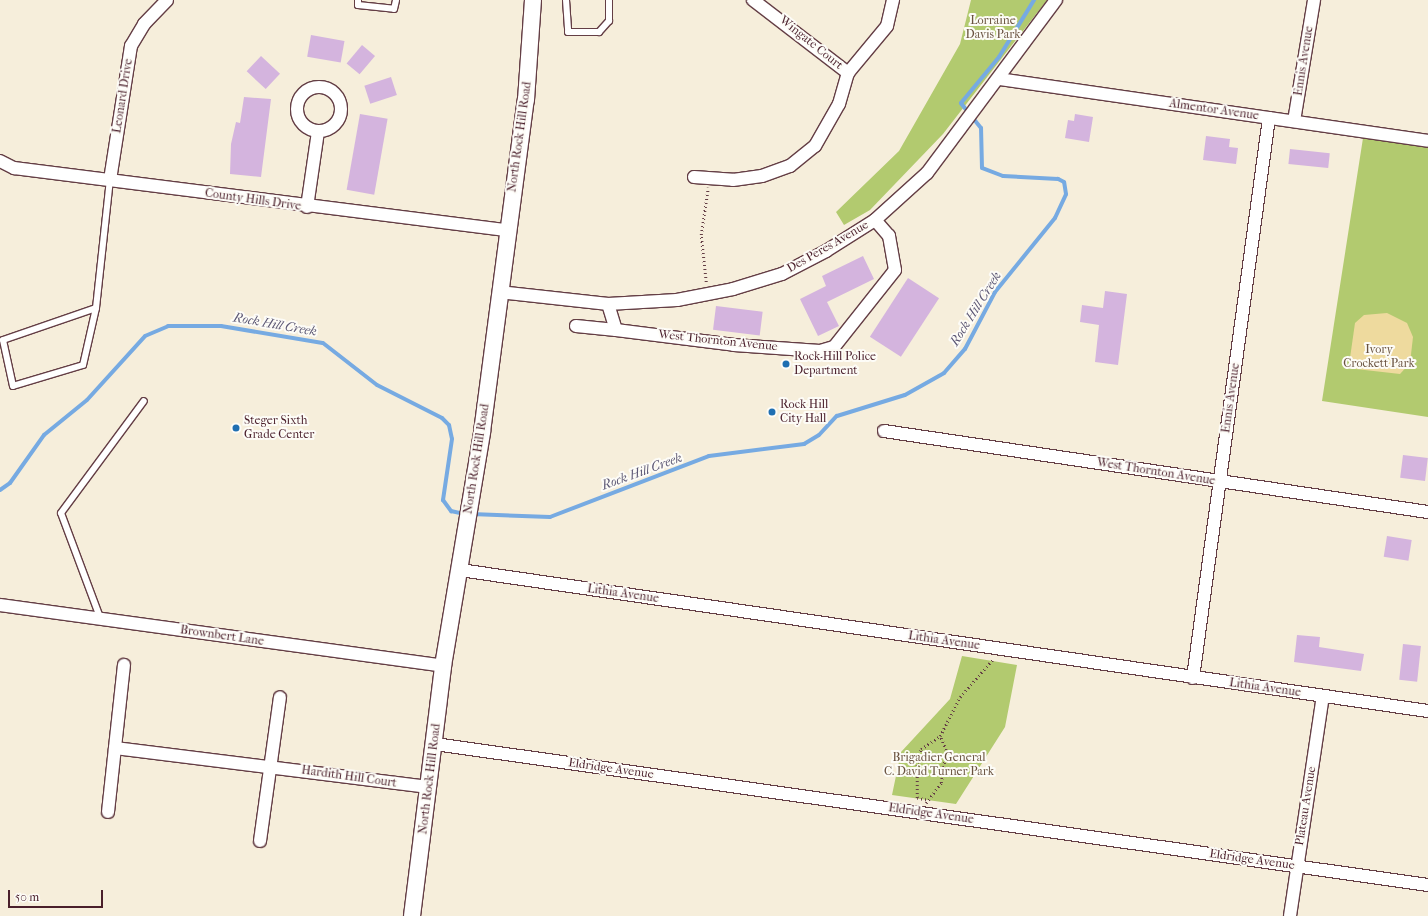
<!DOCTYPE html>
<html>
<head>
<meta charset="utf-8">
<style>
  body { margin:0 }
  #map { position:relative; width:1428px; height:916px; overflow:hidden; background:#f6eedb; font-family:"IM FELL French Canon",serif }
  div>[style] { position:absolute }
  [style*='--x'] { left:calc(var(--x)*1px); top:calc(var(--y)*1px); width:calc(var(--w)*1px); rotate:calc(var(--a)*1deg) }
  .green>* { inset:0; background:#b2ca6f }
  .sand>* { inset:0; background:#eeda9e }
  .stream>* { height:4px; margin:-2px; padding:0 2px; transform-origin:2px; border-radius:2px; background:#76aae2 }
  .building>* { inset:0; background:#d4b4de; transform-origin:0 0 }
  .path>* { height:2.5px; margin-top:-1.25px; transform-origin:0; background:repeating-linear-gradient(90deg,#643e45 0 1px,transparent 0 4px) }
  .roads { filter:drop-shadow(1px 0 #643e45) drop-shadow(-1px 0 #643e45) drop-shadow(0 1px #643e45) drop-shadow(0 -1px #643e45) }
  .lane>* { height:6px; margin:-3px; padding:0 3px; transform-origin:3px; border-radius:3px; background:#fff }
  .street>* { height:12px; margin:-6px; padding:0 6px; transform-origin:6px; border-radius:6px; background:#fff }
  .street>.ring { margin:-6px; padding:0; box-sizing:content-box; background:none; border:12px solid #fff; border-radius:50% }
  .secondary>* { height:16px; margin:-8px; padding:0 8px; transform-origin:8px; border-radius:8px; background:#fff }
  .dots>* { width:11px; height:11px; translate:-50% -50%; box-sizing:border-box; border:2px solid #fdfcf7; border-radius:50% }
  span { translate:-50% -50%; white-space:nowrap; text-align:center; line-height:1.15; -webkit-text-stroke:4px #fdfcf7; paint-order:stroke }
  .park-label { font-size:12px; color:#69523f }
  .street-label { font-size:12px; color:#4a1f2b }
  .poi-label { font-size:12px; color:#4a1f2b }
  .left { translate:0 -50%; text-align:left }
  .water-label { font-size:13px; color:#5c5774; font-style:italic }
  .scale { position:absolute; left:8px; top:890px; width:95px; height:18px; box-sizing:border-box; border:2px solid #4a1f2b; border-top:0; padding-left:5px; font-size:12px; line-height:14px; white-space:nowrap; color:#4a1f2b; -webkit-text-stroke:3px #fdfcf7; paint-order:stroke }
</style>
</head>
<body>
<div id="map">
  <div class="green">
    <i style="clip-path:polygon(971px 0,1047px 0,943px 134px,870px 210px,844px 225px,836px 212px,899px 151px,960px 44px)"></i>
    <i style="clip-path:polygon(1363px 138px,1428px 147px,1428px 417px,1322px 401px)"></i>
    <i style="clip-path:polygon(962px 656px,1017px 665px,1005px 727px,956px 804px,892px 795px,901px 752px,950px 699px)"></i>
  </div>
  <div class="sand">
    <i style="clip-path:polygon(1387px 313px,1407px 323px,1413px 337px,1410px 363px,1400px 374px,1356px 369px,1350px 358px,1355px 323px,1364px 315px)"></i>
  </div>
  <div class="stream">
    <i style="--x:0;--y:490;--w:12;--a:-35"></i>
    <i style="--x:10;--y:483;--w:59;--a:-54.7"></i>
    <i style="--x:44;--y:435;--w:55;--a:-39.1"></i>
    <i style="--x:87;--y:400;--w:86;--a:-47.8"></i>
    <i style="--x:145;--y:336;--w:25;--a:-23"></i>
    <i style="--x:168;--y:326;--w:53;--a:0"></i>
    <i style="--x:221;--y:326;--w:103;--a:9.5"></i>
    <i style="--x:323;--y:343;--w:68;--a:37.9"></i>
    <i style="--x:377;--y:385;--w:73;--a:26.9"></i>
    <i style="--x:442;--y:418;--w:10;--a:45"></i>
    <i style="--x:449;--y:425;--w:14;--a:78"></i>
    <i style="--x:452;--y:439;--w:62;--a:98.4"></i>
    <i style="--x:443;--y:500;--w:14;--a:54"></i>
    <i style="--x:451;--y:511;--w:13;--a:13"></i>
    <i style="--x:471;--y:514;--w:79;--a:2.2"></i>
    <i style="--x:550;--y:517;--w:170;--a:-21"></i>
    <i style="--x:709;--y:456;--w:96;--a:-7.2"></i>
    <i style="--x:804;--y:444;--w:17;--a:-31"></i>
    <i style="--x:819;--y:435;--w:26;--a:-47"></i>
    <i style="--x:837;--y:416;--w:71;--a:-17.2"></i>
    <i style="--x:905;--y:395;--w:45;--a:-29.4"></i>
    <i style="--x:944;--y:373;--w:32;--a:-49"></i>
    <i style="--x:965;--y:349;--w:64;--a:-62.2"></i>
    <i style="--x:995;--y:292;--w:95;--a:-51"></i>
    <i style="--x:1055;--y:218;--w:26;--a:-65"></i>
    <i style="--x:1066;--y:194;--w:12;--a:-99"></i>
    <i style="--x:1064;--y:182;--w:7;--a:-153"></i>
    <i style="--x:1058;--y:179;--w:55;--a:-176.9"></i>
    <i style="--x:1003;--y:176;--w:22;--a:-159"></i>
    <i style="--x:982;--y:168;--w:40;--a:-91.4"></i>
    <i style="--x:981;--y:128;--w:32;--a:-129"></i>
    <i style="--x:961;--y:103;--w:60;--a:-50.4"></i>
    <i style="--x:999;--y:57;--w:67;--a:-58.4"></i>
  </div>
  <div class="building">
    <i style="left:311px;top:35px;width:34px;height:22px;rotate:10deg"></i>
    <i style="left:362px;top:45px;width:17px;height:24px;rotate:40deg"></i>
    <i style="left:261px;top:56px;width:26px;height:21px;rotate:43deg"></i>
    <i style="left:391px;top:77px;width:19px;height:28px;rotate:72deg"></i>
    <i style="clip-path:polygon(244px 97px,271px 99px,261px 177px,230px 174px,231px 144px,236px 122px,240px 123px)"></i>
    <i style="left:360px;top:114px;width:28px;height:77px;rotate:10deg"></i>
    <i style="clip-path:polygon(1075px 114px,1093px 117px,1089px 142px,1065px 138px,1068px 120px,1074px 121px)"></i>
    <i style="clip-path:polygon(1206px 136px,1230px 139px,1229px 147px,1238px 148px,1236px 164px,1203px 160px)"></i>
    <i style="left:1290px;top:149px;width:40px;height:15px;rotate:6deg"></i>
    <i style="clip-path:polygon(863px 256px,874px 279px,827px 302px,839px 326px,818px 336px,800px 299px,826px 286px,822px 276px)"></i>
    <i style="left:908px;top:278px;width:37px;height:70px;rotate:33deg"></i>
    <i style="clip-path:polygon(1105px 291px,1127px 294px,1118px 365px,1095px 362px,1099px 325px,1080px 322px,1082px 305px,1103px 308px)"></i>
    <i style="left:716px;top:306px;width:47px;height:24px;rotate:7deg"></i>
    <i style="left:1403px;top:455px;width:25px;height:23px;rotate:7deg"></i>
    <i style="left:1387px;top:536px;width:25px;height:21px;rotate:9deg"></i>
    <i style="clip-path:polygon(1297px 635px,1320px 637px,1319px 647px,1364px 654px,1361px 671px,1294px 662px)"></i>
    <i style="left:1403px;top:644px;width:18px;height:36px;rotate:6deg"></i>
  </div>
  <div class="path">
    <i style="--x:706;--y:282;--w:47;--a:-96.1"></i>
    <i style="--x:701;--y:235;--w:48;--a:-81.5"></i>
    <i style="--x:926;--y:800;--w:9;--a:-167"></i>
    <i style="--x:917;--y:798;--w:35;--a:-90"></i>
    <i style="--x:917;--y:763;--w:15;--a:-74"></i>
    <i style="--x:921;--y:749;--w:23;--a:-34"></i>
    <i style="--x:926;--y:803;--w:25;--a:-53"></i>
    <i style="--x:941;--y:783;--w:33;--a:-81"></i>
    <i style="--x:946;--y:750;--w:15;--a:-113"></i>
    <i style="--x:940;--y:736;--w:44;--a:-62.9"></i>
    <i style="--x:960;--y:697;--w:50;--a:-49"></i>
  </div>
  <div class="roads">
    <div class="lane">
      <i style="--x:358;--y:0;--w:5;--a:90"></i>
      <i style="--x:358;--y:5;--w:36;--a:6"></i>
      <i style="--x:394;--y:9;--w:9;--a:-77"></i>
      <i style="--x:566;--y:0;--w:32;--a:86"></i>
      <i style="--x:568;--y:32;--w:31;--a:0"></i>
      <i style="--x:599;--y:32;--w:15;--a:-48"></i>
      <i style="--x:609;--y:21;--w:21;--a:-90"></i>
      <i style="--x:96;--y:308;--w:58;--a:102.8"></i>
      <i style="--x:83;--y:365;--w:73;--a:163.3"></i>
      <i style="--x:13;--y:386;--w:47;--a:-102.3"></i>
      <i style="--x:3;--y:340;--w:98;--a:-19"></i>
      <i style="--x:96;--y:308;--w:129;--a:-83.8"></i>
      <i style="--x:101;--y:620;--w:114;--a:-110.5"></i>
      <i style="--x:61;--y:513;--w:139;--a:-53.5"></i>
    </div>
    <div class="street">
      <i style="--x:753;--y:0;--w:120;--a:37.5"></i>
      <i style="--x:999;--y:79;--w:433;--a:8.2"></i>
      <i class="ring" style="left:297px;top:87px;width:32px;height:32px"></i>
      <i style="--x:1294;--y:121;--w:123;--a:-80.6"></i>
      <i style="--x:0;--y:161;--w:16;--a:27"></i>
      <i style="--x:14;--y:168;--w:497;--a:7.2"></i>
      <i style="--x:694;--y:177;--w:39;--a:4"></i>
      <i style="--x:733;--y:180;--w:29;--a:-8"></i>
      <i style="--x:762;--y:176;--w:30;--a:-20"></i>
      <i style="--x:790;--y:166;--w:32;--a:-39"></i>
      <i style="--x:815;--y:146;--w:48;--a:-60.3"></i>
      <i style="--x:839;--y:104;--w:32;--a:-74"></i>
      <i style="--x:848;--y:73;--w:61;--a:-50.3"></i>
      <i style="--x:887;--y:26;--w:27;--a:-77"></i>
      <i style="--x:110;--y:180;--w:136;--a:-81.1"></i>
      <i style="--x:131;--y:46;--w:26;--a:-59"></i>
      <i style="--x:144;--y:24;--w:33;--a:-46"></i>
      <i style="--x:307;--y:207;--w:76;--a:-81.7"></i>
      <i style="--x:499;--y:292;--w:110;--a:6.3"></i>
      <i style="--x:608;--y:304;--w:69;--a:-3.3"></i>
      <i style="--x:677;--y:300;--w:57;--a:-11.1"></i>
      <i style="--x:733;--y:289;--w:51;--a:-17"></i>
      <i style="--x:782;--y:274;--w:50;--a:-27.6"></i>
      <i style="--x:826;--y:251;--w:58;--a:-32.3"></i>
      <i style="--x:875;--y:220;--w:70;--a:-42.1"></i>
      <i style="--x:927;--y:173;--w:216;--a:-53.3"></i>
      <i style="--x:608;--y:304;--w:27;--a:73"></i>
      <i style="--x:616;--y:330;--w:119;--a:7.2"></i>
      <i style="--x:734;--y:345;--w:86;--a:4"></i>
      <i style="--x:820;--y:351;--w:15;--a:-16"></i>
      <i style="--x:834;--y:347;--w:98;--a:-51.6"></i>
      <i style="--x:895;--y:270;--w:35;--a:-100"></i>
      <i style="--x:889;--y:236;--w:21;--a:-131"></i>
      <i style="--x:576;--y:326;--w:40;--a:5.7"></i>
      <i style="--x:884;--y:431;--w:550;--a:8.47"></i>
      <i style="--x:460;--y:570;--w:978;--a:8.29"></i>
      <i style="--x:0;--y:605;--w:447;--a:7.8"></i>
      <i style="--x:1193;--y:678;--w:565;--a:-82.27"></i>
      <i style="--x:435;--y:744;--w:1003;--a:8.08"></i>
      <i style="--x:115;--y:748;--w:316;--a:7.1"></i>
      <i style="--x:108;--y:812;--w:148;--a:-83.8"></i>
      <i style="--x:260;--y:841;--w:145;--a:-82.1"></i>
      <i style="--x:1290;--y:916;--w:222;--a:-81.5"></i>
    </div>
    <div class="secondary">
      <i style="--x:412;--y:916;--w:252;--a:-82.9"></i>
      <i style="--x:443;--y:666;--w:237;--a:-80.5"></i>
      <i style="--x:482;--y:432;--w:335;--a:-82.5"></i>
      <i style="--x:526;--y:100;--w:100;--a:-86"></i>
    </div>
  </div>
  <div class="dots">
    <i style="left:786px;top:364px;background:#1f6fb2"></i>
    <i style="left:772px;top:412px;background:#1f6fb2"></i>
    <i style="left:236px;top:428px;background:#1f6fb2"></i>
  </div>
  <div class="park-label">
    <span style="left:993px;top:28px">Lorraine<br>Davis Park</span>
    <span style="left:1379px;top:357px">Ivory<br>Crockett Park</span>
    <span style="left:939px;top:765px">Brigadier General<br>C. David Turner Park</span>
  </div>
  <div class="street-label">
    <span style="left:811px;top:43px;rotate:39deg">Wingate Court</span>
    <span style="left:1304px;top:61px;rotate:-81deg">Ennis Avenue</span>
    <span style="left:123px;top:96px;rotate:-81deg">Leonard Drive</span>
    <span style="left:1214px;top:110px;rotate:8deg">Almentor Avenue</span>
    <span style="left:520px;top:137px;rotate:-82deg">North Rock Hill Road</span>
    <span style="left:253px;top:200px;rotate:8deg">County Hills Drive</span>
    <span style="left:828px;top:247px;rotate:-30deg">Des Peres Avenue</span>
    <span style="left:718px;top:341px;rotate:6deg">West Thornton Avenue</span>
    <span style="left:1231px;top:398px;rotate:-82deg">Ennis Avenue</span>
    <span style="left:477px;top:459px;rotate:-81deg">North Rock Hill Road</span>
    <span style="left:1156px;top:472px;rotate:9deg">West Thornton Avenue</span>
    <span style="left:623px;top:594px;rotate:8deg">Lithia Avenue</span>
    <span style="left:222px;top:636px;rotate:8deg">Brownbert Lane</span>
    <span style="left:944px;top:641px;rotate:8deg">Lithia Avenue</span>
    <span style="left:1265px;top:688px;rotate:8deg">Lithia Avenue</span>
    <span style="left:611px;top:769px;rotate:8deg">Eldridge Avenue</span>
    <span style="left:349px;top:777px;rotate:8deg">Hardith Hill Court</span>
    <span style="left:430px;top:779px;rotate:-83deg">North Rock Hill Road</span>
    <span style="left:1306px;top:806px;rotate:-81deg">Plateau Avenue</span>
    <span style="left:931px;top:814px;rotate:8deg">Eldridge Avenue</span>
    <span style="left:1252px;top:860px;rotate:8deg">Eldridge Avenue</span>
  </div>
  <div class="poi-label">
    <span class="left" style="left:794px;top:364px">Rock Hill Police<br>Department</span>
    <span class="left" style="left:780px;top:412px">Rock Hill<br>City Hall</span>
    <span class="left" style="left:244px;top:428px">Steger Sixth<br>Grade Center</span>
  </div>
  <div class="water-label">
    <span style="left:976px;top:309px;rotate:-58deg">Rock Hill Creek</span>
    <span style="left:275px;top:325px;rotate:10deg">Rock Hill Creek</span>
    <span style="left:642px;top:472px;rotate:-20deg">Rock Hill Creek</span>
  </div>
  <div class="scale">50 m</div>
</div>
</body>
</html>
